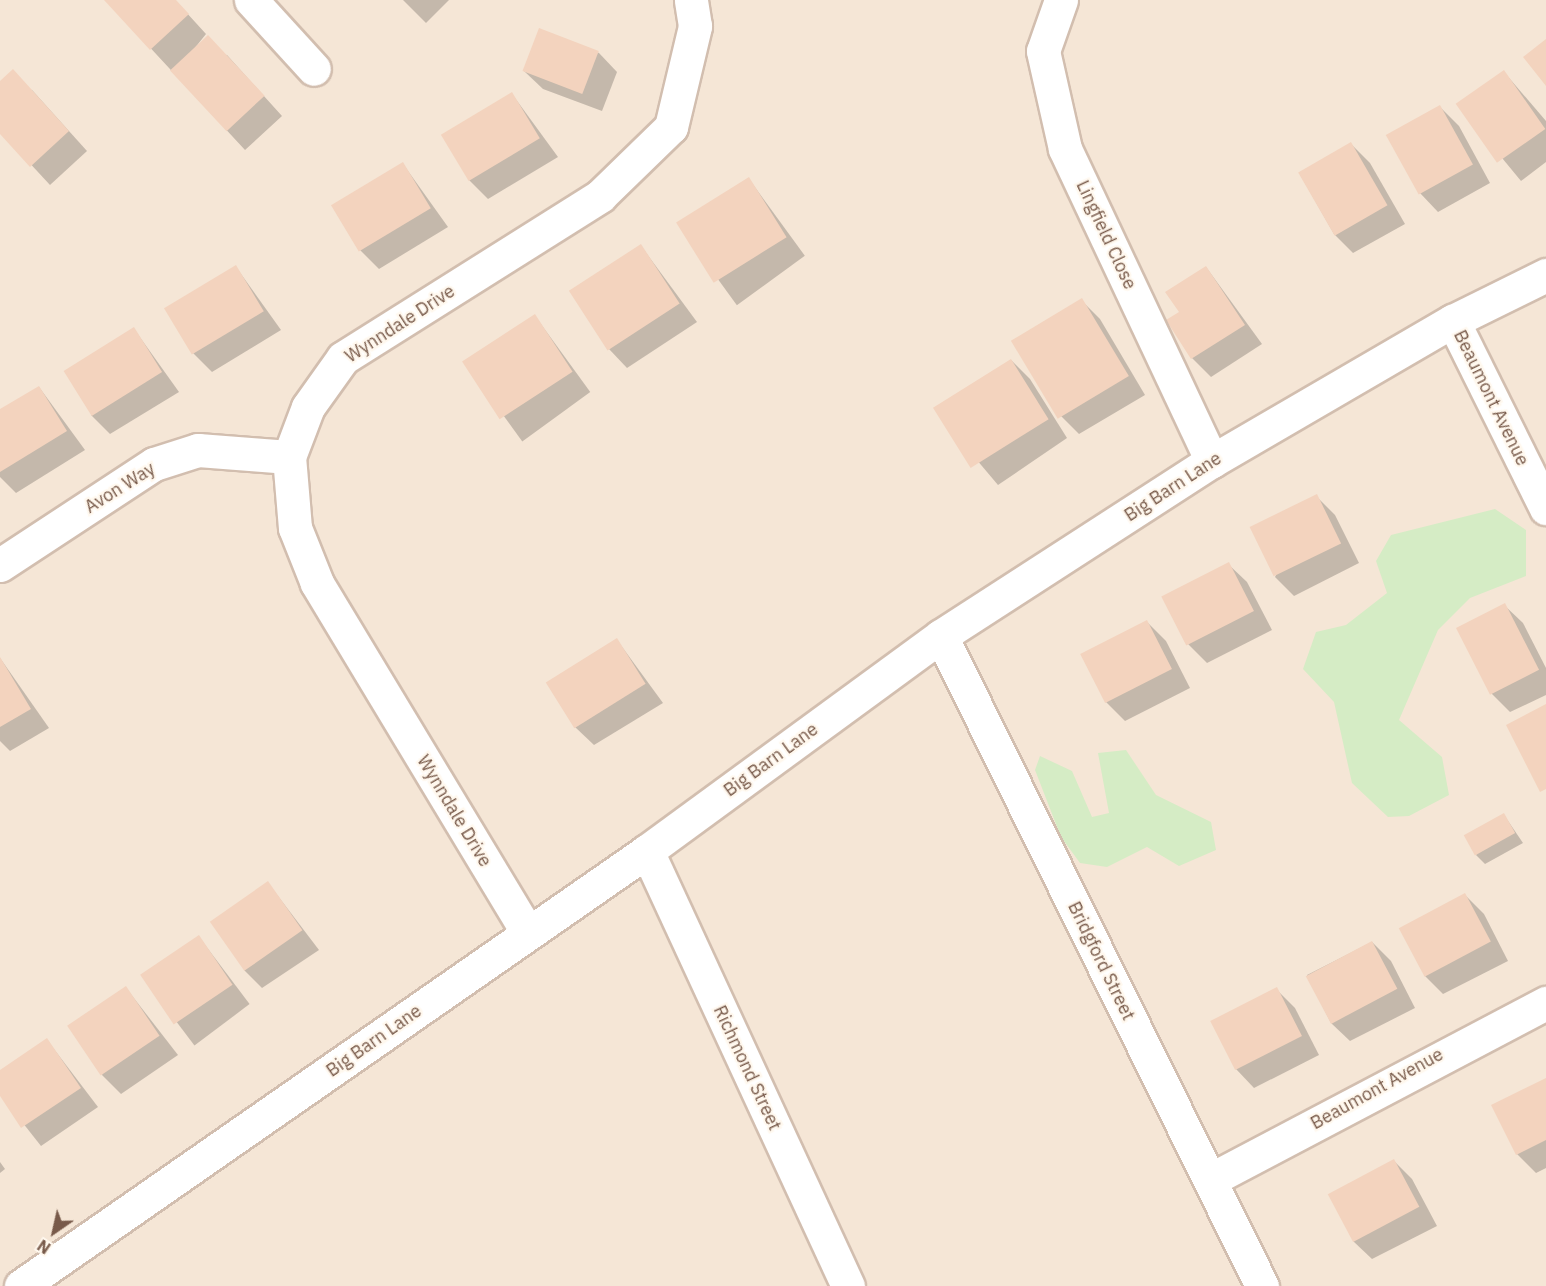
<!DOCTYPE html>
<html>
<head>
<meta charset="utf-8">
<style>
  body { margin:0 }
  #map { position:relative; width:1546px; height:1286px; overflow:hidden; background:#fdf4e8; font-family:"IBM Plex Sans",sans-serif }
  div>[style] { position:absolute }
  [style*='--x'] { left:calc(var(--x)*1px); top:calc(var(--y)*1px); width:calc(var(--w)*1px); rotate:calc(var(--a)*1deg) }
  .residential>* { inset:0; background:#f5e6d6; transform-origin:0 0 }
  .green>* { inset:0; background:#d5ecc5 }
  .shadow>* { inset:0; background:#0003; transform-origin:0 0 }
  .building>* { inset:0; background:#f3d3be; transform-origin:0 0 }
  .roads { filter:drop-shadow(2px 0 #d2beaf) drop-shadow(-2px 0 #d2beaf) drop-shadow(0 2px #d2beaf) drop-shadow(0 -2px #d2beaf) }
  .minor>* { height:33px; margin:-16.5px; padding:0 16.5px; transform-origin:16.5px; border-radius:16.5px; background:#fff }
  span { translate:-50% -50%; white-space:nowrap; text-align:center; line-height:1.15; -webkit-text-stroke:4.5px #fff8ee; paint-order:stroke }
  .street-label { font-size:18px; color:#785a4a }
  .north { position:absolute; left:24px; top:1202px; width:60px; height:60px; -webkit-text-stroke:4px #fff8ee; paint-order:stroke; rotate:214deg; font-size:16px; font-weight:700; line-height:24px; text-align:center; color:#785a4a }
  .north::after { content:''; display:block; margin:auto; width:21px; height:27px; background:#785a4a; clip-path:polygon(50% 0,100% 100%,50% 72%,0 100%) }
</style>
</head>
<body>
<div id="map">
  <div class="residential">
    <i style="left:0;top:0;width:1546px;height:1286px"></i>
  </div>
  <div class="green">
    <i style="clip-path:polygon(1495px 509px,1526px 530px,1526px 576px,1470px 598px,1438px 630px,1399px 720px,1442px 757px,1449px 795px,1409px 816px,1388px 817px,1352px 783px,1334px 702px,1303px 669px,1316px 632px,1346px 625px,1387px 593px,1376px 561px,1391px 535px)"></i>
    <i style="clip-path:polygon(1126px 750px,1156px 795px,1211px 822px,1216px 850px,1179px 866px,1147px 847px,1107px 867px,1080px 863px,1061px 837px,1035px 770px,1040px 756px,1072px 771px,1092px 817px,1109px 813px,1098px 753px)"></i>
  </div>
  <div class="shadow">
    <i style="clip-path:polygon(106px 0,175px 0,206px 34px,194px 49px,227px 55px,282px 116px,245px 150px)"></i>
    <i style="clip-path:polygon(403px 0,449px 0,426px 23px)"></i>
    <i style="clip-path:polygon(540px 30px,599px 53px,617px 72px,602px 111px,543px 89px,524px 71px)"></i>
    <i style="clip-path:polygon(1504px 72px,1546px 121px,1546px 162px,1521px 181px,1460px 107px)"></i>
    <i style="clip-path:polygon(0 83px,32px 90px,87px 151px,50px 185px,0 131px)"></i>
    <i style="clip-path:polygon(512px 94px,558px 157px,488px 199px,469px 180px)"></i>
    <i style="clip-path:polygon(1440px 107px,1459px 126px,1490px 183px,1438px 212px,1420px 193px)"></i>
    <i style="clip-path:polygon(1351px 144px,1370px 163px,1405px 224px,1353px 253px,1334px 234px,1300px 174px)"></i>
    <i style="clip-path:polygon(403px 164px,448px 227px,379px 269px,360px 250px)"></i>
    <i style="left:749px;top:179px;width:95px;height:84px;rotate:54deg"></i>
    <i style="clip-path:polygon(641px 246px,697px 322px,627px 368px,609px 349px)"></i>
    <i style="clip-path:polygon(236px 267px,281px 330px,212px 372px,193px 353px,167px 309px)"></i>
    <i style="clip-path:polygon(1206px 267px,1262px 344px,1211px 377px,1192px 358px,1181px 313px)"></i>
    <i style="clip-path:polygon(1081px 300px,1100px 319px,1145px 395px,1079px 434px,1061px 416px)"></i>
    <i style="left:535px;top:316px;width:94px;height:84px;rotate:54deg"></i>
    <i style="clip-path:polygon(134px 329px,179px 392px,110px 434px,91px 415px)"></i>
    <i style="clip-path:polygon(1011px 360px,1030px 379px,1067px 438px,998px 485px,938px 414px)"></i>
    <i style="clip-path:polygon(39px 387px,85px 450px,16px 493px,0 477px,0 411px)"></i>
    <i style="clip-path:polygon(1316px 496px,1335px 515px,1359px 563px,1294px 596px,1275px 577px)"></i>
    <i style="clip-path:polygon(1228px 564px,1247px 582px,1272px 630px,1207px 663px,1188px 644px)"></i>
    <i style="clip-path:polygon(1504px 605px,1523px 623px,1546px 668px,1546px 695px,1510px 712px,1492px 694px,1458px 628px)"></i>
    <i style="clip-path:polygon(1147px 622px,1166px 641px,1190px 688px,1125px 721px,1106px 702px)"></i>
    <i style="clip-path:polygon(617px 640px,663px 703px,594px 745px,575px 727px)"></i>
    <i style="clip-path:polygon(0 658px,49px 728px,10px 751px,0 741px)"></i>
    <i style="clip-path:polygon(1504px 815px,1523px 843px,1485px 864px,1476px 855px)"></i>
    <i style="clip-path:polygon(268px 883px,319px 950px,262px 988px,244px 970px)"></i>
    <i style="clip-path:polygon(1465px 895px,1484px 914px,1508px 961px,1443px 994px,1424px 975px)"></i>
    <i style="left:199px;top:937px;width:84px;height:69px;rotate:53deg"></i>
    <i style="clip-path:polygon(1372px 942px,1391px 961px,1415px 1008px,1350px 1041px,1331px 1023px,1307px 975px)"></i>
    <i style="clip-path:polygon(126px 988px,178px 1055px,121px 1094px,102px 1075px)"></i>
    <i style="clip-path:polygon(1276px 989px,1295px 1008px,1319px 1055px,1254px 1088px,1236px 1069px,1212px 1021px)"></i>
    <i style="clip-path:polygon(47px 1040px,98px 1107px,41px 1146px,0 1094px,0 1072px)"></i>
    <i style="clip-path:polygon(1546px 1080px,1546px 1168px,1536px 1173px,1517px 1154px)"></i>
    <i style="clip-path:polygon(1393px 1160px,1412px 1179px,1437px 1226px,1372px 1259px,1353px 1241px)"></i>
    <i style="clip-path:polygon(0 1162px,5px 1169px,0 1173px)"></i>
  </div>
  <div class="building">
    <i style="clip-path:polygon(104px 0,176px 0,189px 14px,150px 50px)"></i>
    <i style="left:539px;top:28px;width:64px;height:46px;rotate:21deg"></i>
    <i style="left:208px;top:35px;width:83px;height:52px;rotate:47deg"></i>
    <i style="clip-path:polygon(1546px 39px,1546px 86px,1523px 57px)"></i>
    <i style="clip-path:polygon(13px 69px,69px 131px,30px 167px,0 134px,0 81px)"></i>
    <i style="left:1504px;top:70px;width:72px;height:59px;rotate:55deg"></i>
    <i style="left:512px;top:92px;width:54px;height:83px;rotate:59deg"></i>
    <i style="left:1440px;top:105px;width:68px;height:62px;rotate:61deg"></i>
    <i style="left:1351px;top:142px;width:73px;height:61px;rotate:60deg"></i>
    <i style="left:403px;top:162px;width:54px;height:84px;rotate:59deg"></i>
    <i style="left:749px;top:177px;width:71px;height:86px;rotate:58deg"></i>
    <i style="left:641px;top:244px;width:71px;height:86px;rotate:57deg"></i>
    <i style="left:236px;top:265px;width:54px;height:84px;rotate:59deg"></i>
    <i style="clip-path:polygon(1206px 266px,1245px 325px,1191px 359px,1166px 320px,1179px 312px,1165px 292px)"></i>
    <i style="left:1082px;top:298px;width:91px;height:83px;rotate:59deg"></i>
    <i style="left:535px;top:314px;width:69px;height:87px;rotate:57deg"></i>
    <i style="left:134px;top:327px;width:53px;height:83px;rotate:58deg"></i>
    <i style="left:1011px;top:359px;width:71px;height:92px;rotate:58deg"></i>
    <i style="clip-path:polygon(39px 386px,67px 431px,0 472px,0 409px)"></i>
    <i style="left:1317px;top:494px;width:55px;height:75px;rotate:64deg"></i>
    <i style="left:1229px;top:562px;width:55px;height:76px;rotate:63deg"></i>
    <i style="left:1505px;top:603px;width:75px;height:55px;rotate:63deg"></i>
    <i style="left:1147px;top:620px;width:55px;height:75px;rotate:63deg"></i>
    <i style="left:617px;top:638px;width:54px;height:84px;rotate:58deg"></i>
    <i style="clip-path:polygon(0 657px,31px 709px,0 727px)"></i>
    <i style="clip-path:polygon(1546px 704px,1546px 789px,1540px 792px,1506px 725px)"></i>
    <i style="left:1504px;top:813px;width:23px;height:46px;rotate:61deg"></i>
    <i style="left:268px;top:881px;width:60px;height:71px;rotate:55deg"></i>
    <i style="left:1465px;top:893px;width:55px;height:75px;rotate:62deg"></i>
    <i style="left:199px;top:935px;width:60px;height:71px;rotate:56deg"></i>
    <i style="left:1372px;top:941px;width:54px;height:75px;rotate:62deg"></i>
    <i style="left:126px;top:986px;width:60px;height:71px;rotate:56deg"></i>
    <i style="left:1277px;top:987px;width:55px;height:75px;rotate:63deg"></i>
    <i style="clip-path:polygon(47px 1038px,81px 1088px,21px 1128px,0 1096px,0 1070px)"></i>
    <i style="clip-path:polygon(1546px 1078px,1546px 1140px,1516px 1155px,1491px 1105px)"></i>
    <i style="left:1394px;top:1159px;width:54px;height:75px;rotate:62deg"></i>
  </div>
  <div class="roads">
    <div class="minor">
      <i style="--x:251;--y:0;--w:93;--a:47.6"></i>
      <i style="--x:1061;--y:0;--w:54;--a:109.4"></i>
      <i style="--x:1043;--y:51;--w:100;--a:77.3"></i>
      <i style="--x:1065;--y:149;--w:345;--a:64.8"></i>
      <i style="--x:1453;--y:321;--w:209;--a:63.6"></i>
      <i style="--x:0;--y:565;--w:184;--a:-33.3"></i>
      <i style="--x:154;--y:464;--w:46;--a:-17.7"></i>
      <i style="--x:198;--y:450;--w:91;--a:4.4"></i>
      <i style="--x:941;--y:636;--w:725;--a:63.72"></i>
      <i style="--x:647;--y:851;--w:479;--a:65.2"></i>
      <i style="--x:528;--y:933;--w:409;--a:-121.1"></i>
      <i style="--x:317;--y:583;--w:59;--a:-111.8"></i>
      <i style="--x:295;--y:528;--w:71;--a:-94.8"></i>
      <i style="--x:289;--y:457;--w:53;--a:-69.2"></i>
      <i style="--x:308;--y:407;--w:60;--a:-54.5"></i>
      <i style="--x:343;--y:358;--w:304;--a:-32.2"></i>
      <i style="--x:600;--y:196;--w:99;--a:-44.2"></i>
      <i style="--x:671;--y:127;--w:104;--a:-76.6"></i>
      <i style="--x:695;--y:26;--w:26;--a:-99"></i>
      <i style="--x:1210;--y:1180;--w:380;--a:-27.8"></i>
      <i style="--x:21;--y:1286;--w:762;--a:-34.79"></i>
      <i style="--x:647;--y:851;--w:364;--a:-36.2"></i>
      <i style="--x:941;--y:636;--w:323;--a:-32.9"></i>
      <i style="--x:1212;--y:461;--w:279;--a:-30.2"></i>
      <i style="--x:1453;--y:321;--w:104;--a:-26.3"></i>
    </div>
  </div>
  <div class="street-label">
    <span style="left:1106px;top:235px;rotate:65deg">Lingfield Close</span>
    <span style="left:400px;top:324px;rotate:-33deg">Wynndale Drive</span>
    <span style="left:1491px;top:398px;rotate:64deg">Beaumont Avenue</span>
    <span style="left:1173px;top:487px;rotate:-33deg">Big Barn Lane</span>
    <span style="left:120px;top:488px;rotate:-32deg">Avon Way</span>
    <span style="left:771px;top:760px;rotate:-36deg">Big Barn Lane</span>
    <span style="left:454px;top:811px;rotate:59deg">Wynndale Drive</span>
    <span style="left:1101px;top:961px;rotate:64deg">Bridgford Street</span>
    <span style="left:374px;top:1041px;rotate:-35deg">Big Barn Lane</span>
    <span style="left:747px;top:1068px;rotate:65deg">Richmond Street</span>
    <span style="left:1377px;top:1089px;rotate:-29deg">Beaumont Avenue</span>
  </div>
  <div class="north">N</div>
</div>
</body>
</html>
